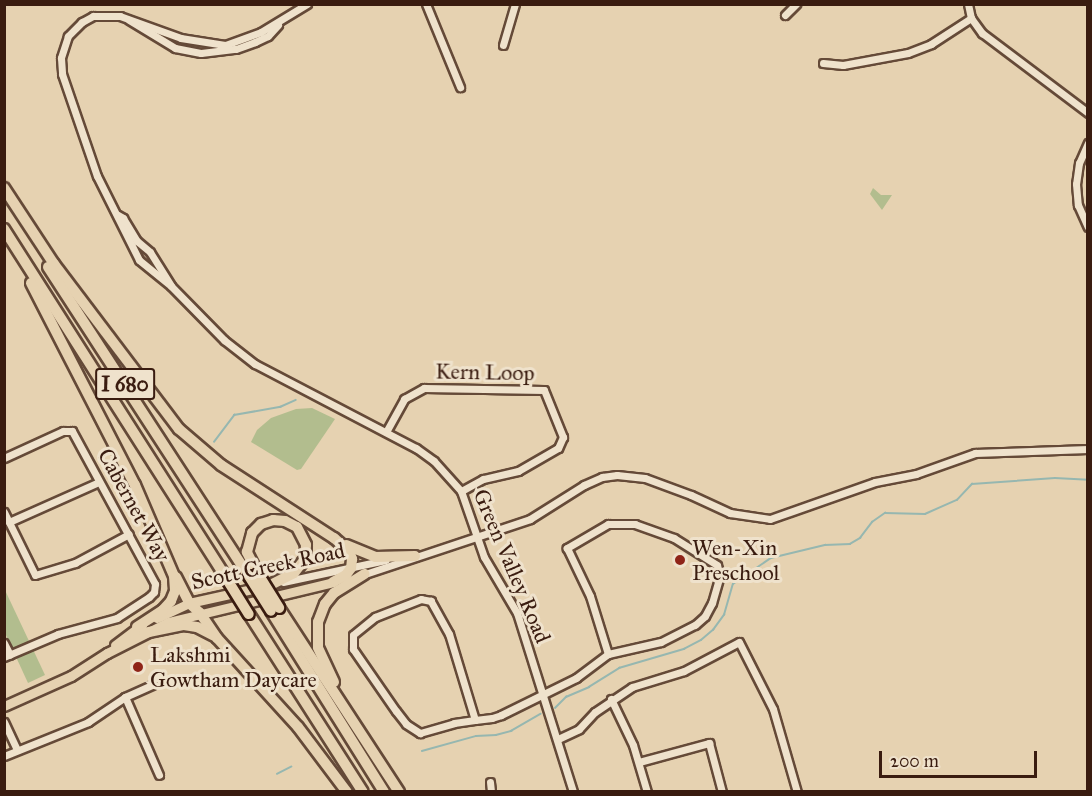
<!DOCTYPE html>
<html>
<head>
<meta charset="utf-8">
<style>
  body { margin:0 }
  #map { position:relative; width:1092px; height:796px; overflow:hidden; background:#e6d2b1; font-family:"IM FELL Great Primer",serif }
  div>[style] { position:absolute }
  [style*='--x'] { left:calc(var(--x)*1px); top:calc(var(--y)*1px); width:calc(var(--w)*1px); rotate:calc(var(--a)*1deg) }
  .green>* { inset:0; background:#b2bd8e }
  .stream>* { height:1.5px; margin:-0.75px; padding:0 0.75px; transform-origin:0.75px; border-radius:0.75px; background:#96b7b0 }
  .roads { filter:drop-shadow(2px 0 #654a38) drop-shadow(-2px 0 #654a38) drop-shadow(0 2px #654a38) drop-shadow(0 -2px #654a38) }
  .minor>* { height:7px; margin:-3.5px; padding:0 3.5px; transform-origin:3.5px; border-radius:3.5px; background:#efe2cc }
  .major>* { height:9px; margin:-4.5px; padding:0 4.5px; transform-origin:4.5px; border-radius:4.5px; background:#e6d2b1 }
  .highway>* { height:10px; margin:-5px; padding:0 5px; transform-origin:5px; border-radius:5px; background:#e6d2b1 }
  .bridges { filter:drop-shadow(2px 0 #3a1c10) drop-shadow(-2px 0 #3a1c10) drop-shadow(0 2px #3a1c10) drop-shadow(0 -2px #3a1c10) }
  .highway-bridge>* { height:10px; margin:-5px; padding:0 5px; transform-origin:5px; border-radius:5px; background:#e6d2b1 }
  .dots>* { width:16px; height:16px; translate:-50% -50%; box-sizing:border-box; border:3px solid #efe2cc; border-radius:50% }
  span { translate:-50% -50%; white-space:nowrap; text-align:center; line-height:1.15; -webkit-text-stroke:6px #efe2cc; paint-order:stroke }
  .shield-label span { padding:2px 4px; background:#efe2cc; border:2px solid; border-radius:4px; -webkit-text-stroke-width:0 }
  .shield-label { font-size:21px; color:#3a1c10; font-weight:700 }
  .street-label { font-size:22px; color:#3a1c10 }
  .poi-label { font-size:22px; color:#3a1c10 }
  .left { translate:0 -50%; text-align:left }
  .frame { position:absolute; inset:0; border:6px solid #3a1c10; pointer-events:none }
  .scale { position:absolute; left:879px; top:751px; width:158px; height:27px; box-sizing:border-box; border:3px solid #3a1c10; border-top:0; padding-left:8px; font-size:18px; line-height:21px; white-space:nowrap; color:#3a1c10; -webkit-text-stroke:4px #efe2cc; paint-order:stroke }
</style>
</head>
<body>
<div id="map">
  <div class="green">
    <i style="clip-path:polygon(873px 188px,881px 195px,892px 195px,882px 210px,870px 194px)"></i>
    <i style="clip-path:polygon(312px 408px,335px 419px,301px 469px,297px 470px,251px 442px,257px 430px,271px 418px,296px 409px)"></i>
    <i style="clip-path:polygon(4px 588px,45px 675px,28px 683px,5px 633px)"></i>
  </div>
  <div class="stream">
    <i style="--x:214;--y:442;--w:34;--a:-53"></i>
    <i style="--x:234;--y:415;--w:47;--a:-9.9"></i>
    <i style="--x:280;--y:407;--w:17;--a:-24"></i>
    <i style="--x:555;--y:708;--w:16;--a:-45"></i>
    <i style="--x:566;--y:697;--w:25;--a:-23"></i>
    <i style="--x:589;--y:687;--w:36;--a:-32"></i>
    <i style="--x:619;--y:668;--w:68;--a:-16.3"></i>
    <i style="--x:684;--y:649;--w:19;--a:-28"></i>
    <i style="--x:701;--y:640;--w:16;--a:-40"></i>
    <i style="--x:713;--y:630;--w:19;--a:-54"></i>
    <i style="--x:724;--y:615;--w:32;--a:-74"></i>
    <i style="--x:733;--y:584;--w:46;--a:-34.4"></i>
    <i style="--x:771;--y:558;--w:56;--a:-13.5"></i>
    <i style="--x:825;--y:545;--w:25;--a:-2"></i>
    <i style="--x:850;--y:544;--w:12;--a:-31"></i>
    <i style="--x:860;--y:538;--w:20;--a:-53"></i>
    <i style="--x:872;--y:522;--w:16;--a:-35"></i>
    <i style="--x:885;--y:513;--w:40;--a:1.4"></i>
    <i style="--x:925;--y:514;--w:35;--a:-24"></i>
    <i style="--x:957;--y:500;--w:22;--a:-47"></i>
    <i style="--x:972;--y:484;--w:83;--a:-4.1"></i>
    <i style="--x:1055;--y:478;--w:33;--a:3"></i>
    <i style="--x:422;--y:751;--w:56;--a:-15.5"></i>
    <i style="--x:476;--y:736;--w:20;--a:-3"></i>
    <i style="--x:496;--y:735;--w:16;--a:-15"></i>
    <i style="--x:511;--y:731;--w:34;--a:-30"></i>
    <i style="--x:277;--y:774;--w:16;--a:-27"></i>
  </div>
  <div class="roads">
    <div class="minor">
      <i style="--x:307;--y:4;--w:54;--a:148.7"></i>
      <i style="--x:261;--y:32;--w:38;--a:160"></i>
      <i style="--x:225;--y:45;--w:45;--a:-171"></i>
      <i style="--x:181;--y:38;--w:65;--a:-160.2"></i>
      <i style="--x:120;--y:16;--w:27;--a:180"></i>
      <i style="--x:93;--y:16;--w:13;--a:151"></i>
      <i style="--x:82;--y:22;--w:20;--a:135"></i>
      <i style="--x:68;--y:36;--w:23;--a:108"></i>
      <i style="--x:61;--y:58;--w:16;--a:86"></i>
      <i style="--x:62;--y:74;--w:108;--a:71.1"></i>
      <i style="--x:97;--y:176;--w:94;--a:63.4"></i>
      <i style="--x:139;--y:260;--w:41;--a:39.1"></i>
      <i style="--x:171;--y:286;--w:76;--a:45.5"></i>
      <i style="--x:224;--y:340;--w:39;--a:38"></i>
      <i style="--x:255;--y:364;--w:182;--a:27.6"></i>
      <i style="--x:416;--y:448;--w:22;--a:36"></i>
      <i style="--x:434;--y:461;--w:40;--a:48"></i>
      <i style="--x:461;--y:491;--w:70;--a:70.8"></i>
      <i style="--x:484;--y:557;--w:65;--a:59.5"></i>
      <i style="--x:517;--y:613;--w:188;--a:72.6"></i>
      <i style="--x:426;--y:4;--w:90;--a:67.7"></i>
      <i style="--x:968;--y:4;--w:14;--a:78"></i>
      <i style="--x:971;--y:18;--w:19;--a:54"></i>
      <i style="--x:982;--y:33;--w:133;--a:37"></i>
      <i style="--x:785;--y:15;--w:16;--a:-45"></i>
      <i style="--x:129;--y:20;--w:54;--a:31.3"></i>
      <i style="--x:175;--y:48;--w:26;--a:11"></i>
      <i style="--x:201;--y:53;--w:35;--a:-7"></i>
      <i style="--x:236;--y:49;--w:20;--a:-20"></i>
      <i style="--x:255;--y:42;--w:14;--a:-25"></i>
      <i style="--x:268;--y:36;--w:15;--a:-48"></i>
      <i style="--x:503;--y:45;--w:43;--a:-73.7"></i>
      <i style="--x:823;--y:63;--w:20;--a:6"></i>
      <i style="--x:843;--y:65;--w:66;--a:-10.5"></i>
      <i style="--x:908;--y:53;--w:25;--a:-21"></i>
      <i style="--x:931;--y:44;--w:48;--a:-33"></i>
      <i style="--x:1088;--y:143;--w:22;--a:114"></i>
      <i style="--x:1079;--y:163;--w:21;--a:98"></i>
      <i style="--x:1076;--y:184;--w:21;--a:85"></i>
      <i style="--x:1078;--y:205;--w:24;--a:66"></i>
      <i style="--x:118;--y:215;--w:6;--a:31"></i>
      <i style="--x:123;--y:218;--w:27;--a:59"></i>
      <i style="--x:137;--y:241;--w:17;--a:40"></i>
      <i style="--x:150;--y:252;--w:40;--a:58"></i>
      <i style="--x:386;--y:432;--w:38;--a:-61"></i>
      <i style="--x:404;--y:399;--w:23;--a:-29"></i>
      <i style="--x:424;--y:388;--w:120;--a:1"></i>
      <i style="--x:544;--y:390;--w:51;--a:68"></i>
      <i style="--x:563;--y:437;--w:12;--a:114"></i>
      <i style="--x:558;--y:448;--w:46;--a:150.1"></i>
      <i style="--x:518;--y:471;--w:36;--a:167"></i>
      <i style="--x:483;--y:479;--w:25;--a:151"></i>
      <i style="--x:4;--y:458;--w:65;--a:-24.6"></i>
      <i style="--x:63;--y:431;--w:9;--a:0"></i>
      <i style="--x:72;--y:431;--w:174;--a:61.5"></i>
      <i style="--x:155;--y:584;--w:8;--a:97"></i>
      <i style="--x:154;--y:592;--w:7;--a:135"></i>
      <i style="--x:149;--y:597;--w:38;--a:147"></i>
      <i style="--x:117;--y:618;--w:61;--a:164.8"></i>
      <i style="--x:58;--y:634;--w:59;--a:156.9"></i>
      <i style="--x:4;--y:512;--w:70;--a:63.8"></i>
      <i style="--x:35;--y:575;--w:42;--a:-16.7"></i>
      <i style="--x:75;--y:563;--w:61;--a:-28.2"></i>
      <i style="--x:9;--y:522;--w:98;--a:-24"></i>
      <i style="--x:362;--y:575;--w:177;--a:-18.4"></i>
      <i style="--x:530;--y:519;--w:64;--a:-32.2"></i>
      <i style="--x:584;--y:485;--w:20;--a:-24"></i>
      <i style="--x:602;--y:477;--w:15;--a:-8"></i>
      <i style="--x:617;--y:475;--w:28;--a:6"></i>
      <i style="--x:645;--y:478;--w:49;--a:20.3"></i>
      <i style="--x:691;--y:495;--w:43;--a:24.8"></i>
      <i style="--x:730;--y:513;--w:40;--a:8.5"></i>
      <i style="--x:770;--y:519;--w:111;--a:-19.4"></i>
      <i style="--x:875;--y:482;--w:42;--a:-11"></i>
      <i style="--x:916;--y:474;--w:63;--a:-19.6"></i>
      <i style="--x:975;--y:453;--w:113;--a:-2"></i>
      <i style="--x:283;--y:582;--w:105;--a:-12.1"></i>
      <i style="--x:4;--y:643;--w:13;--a:63"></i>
      <i style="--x:125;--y:697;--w:85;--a:66.4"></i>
      <i style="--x:611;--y:699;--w:51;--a:64.4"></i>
      <i style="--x:633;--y:745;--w:49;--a:73.4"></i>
      <i style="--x:475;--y:720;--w:90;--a:-106.8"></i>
      <i style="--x:449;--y:634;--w:38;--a:-119"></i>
      <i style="--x:431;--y:601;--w:10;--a:-169"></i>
      <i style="--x:421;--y:599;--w:49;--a:158.6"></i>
      <i style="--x:375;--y:617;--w:28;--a:141"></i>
      <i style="--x:353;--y:635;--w:14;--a:90"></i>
      <i style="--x:353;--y:649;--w:75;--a:55.3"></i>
      <i style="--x:396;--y:711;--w:16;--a:52"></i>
      <i style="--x:406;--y:724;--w:17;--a:33"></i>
      <i style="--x:420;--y:733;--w:35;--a:-16"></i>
      <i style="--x:454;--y:723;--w:21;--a:-8"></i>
      <i style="--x:475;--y:720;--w:17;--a:-7"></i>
      <i style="--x:492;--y:718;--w:9;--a:-18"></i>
      <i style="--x:501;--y:715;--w:84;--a:-26.3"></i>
      <i style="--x:576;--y:678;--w:40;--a:-37"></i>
      <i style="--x:608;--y:654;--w:54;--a:-12.8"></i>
      <i style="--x:661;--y:642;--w:38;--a:-27"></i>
      <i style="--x:695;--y:625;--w:13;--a:-42"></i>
      <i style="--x:705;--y:616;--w:15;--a:-62"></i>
      <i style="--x:712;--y:603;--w:29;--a:-74"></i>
      <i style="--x:720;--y:575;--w:10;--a:-107"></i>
      <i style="--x:717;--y:565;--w:51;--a:-147.9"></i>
      <i style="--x:674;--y:538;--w:41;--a:-160.3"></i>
      <i style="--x:635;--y:524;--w:27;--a:180"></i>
      <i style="--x:608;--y:524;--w:48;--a:149.7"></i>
      <i style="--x:567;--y:548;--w:53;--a:64.4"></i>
      <i style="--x:590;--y:596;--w:61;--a:72.8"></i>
      <i style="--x:4;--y:722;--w:31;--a:65"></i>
      <i style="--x:558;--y:739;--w:23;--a:-25"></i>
      <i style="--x:579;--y:729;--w:23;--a:-47"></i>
      <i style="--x:595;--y:712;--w:45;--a:-34"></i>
      <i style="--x:632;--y:687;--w:54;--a:-17.1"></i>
      <i style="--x:684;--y:671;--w:62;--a:-27.8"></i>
      <i style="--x:739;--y:642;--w:75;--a:63.1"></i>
      <i style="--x:773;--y:709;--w:86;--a:73.9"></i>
      <i style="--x:4;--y:756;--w:91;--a:-22"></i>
      <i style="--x:88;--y:722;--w:45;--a:-34"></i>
      <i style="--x:125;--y:697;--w:30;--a:-24"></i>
      <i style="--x:639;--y:762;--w:73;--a:-15.2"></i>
      <i style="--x:709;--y:743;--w:51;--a:75.1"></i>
      <i style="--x:490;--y:782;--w:10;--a:84"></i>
    </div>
    <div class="major">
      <i style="--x:157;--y:618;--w:35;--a:-25"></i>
      <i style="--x:189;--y:603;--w:74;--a:-12.5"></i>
      <i style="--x:115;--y:645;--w:34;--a:-37"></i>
      <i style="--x:4;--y:706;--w:73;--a:-24.1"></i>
      <i style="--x:71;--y:676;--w:43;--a:-32.6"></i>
      <i style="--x:107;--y:653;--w:68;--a:-26.9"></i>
      <i style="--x:168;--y:622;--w:170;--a:-13.6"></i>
    </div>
    <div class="highway">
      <i style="--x:4;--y:188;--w:91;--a:56.7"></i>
      <i style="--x:54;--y:264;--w:207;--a:52.9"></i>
      <i style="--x:179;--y:429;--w:55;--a:40.6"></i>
      <i style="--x:221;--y:465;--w:135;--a:32.9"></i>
      <i style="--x:334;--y:538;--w:20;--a:41"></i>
      <i style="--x:349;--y:551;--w:9;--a:69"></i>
      <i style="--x:352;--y:559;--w:9;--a:96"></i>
      <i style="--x:351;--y:568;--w:9;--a:126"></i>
      <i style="--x:346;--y:575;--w:15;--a:152"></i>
      <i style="--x:4;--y:229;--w:417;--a:57.5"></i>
      <i style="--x:48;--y:267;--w:369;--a:57"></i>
      <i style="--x:31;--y:283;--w:227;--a:62.8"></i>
      <i style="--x:135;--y:485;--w:99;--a:66.8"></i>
      <i style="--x:174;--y:576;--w:15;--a:86"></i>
      <i style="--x:175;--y:591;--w:11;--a:112"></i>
      <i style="--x:171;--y:601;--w:12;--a:132"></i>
      <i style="--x:163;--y:610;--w:31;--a:147"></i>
      <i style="--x:346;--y:545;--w:31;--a:22"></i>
      <i style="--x:375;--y:557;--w:40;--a:-1.4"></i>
      <i style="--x:258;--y:574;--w:25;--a:-117"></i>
      <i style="--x:247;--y:552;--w:20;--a:-75"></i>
      <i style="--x:252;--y:533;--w:13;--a:-45"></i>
      <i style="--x:261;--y:524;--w:13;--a:-18"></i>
      <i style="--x:273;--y:520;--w:12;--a:5"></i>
      <i style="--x:285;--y:521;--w:13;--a:27"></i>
      <i style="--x:297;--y:527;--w:20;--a:63"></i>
      <i style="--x:306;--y:545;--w:14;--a:94"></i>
      <i style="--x:305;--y:559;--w:18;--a:128"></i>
      <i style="--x:294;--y:573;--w:27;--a:153"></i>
      <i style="--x:176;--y:577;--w:29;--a:63"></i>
      <i style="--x:189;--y:603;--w:15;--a:42"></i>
      <i style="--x:200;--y:613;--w:30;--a:56"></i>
      <i style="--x:217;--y:638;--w:120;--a:47.7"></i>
      <i style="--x:298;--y:727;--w:81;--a:53"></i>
      <i style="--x:279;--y:608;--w:220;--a:56.9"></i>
      <i style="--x:271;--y:611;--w:213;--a:58"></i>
      <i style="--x:249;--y:614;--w:211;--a:57.4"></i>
      <i style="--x:144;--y:633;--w:41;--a:-11.3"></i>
      <i style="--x:184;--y:625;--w:13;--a:9"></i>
      <i style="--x:197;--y:627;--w:18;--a:27"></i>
      <i style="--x:334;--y:682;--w:38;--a:-115"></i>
      <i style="--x:318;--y:647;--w:25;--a:-90"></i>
      <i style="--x:318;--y:622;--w:19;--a:-69"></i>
      <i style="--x:325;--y:604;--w:14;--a:-51"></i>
      <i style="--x:334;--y:593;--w:36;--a:-32"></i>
    </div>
  </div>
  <div class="bridges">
    <div class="highway-bridge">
      <i style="--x:258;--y:574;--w:40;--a:58"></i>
      <i style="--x:249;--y:576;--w:41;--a:57.8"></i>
      <i style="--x:228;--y:581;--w:39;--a:58"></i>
    </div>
  </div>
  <div class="dots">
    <i style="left:680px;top:560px;background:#8f2418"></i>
    <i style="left:138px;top:667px;background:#8f2418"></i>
  </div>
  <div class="shield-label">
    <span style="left:125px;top:384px">I 680</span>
  </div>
  <div class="street-label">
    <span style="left:485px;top:372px;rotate:1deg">Kern Loop</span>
    <span style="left:134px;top:505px;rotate:61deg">Cabernet Way</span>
    <span style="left:268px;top:566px;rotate:-12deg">Scott Creek Road</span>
    <span style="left:512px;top:566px;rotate:67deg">Green Valley Road</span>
  </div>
  <div class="poi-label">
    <span class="left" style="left:692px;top:560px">Wen-Xin<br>Preschool</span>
    <span class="left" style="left:150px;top:667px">Lakshmi<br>Gowtham Daycare</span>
  </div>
  <div class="frame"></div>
  <div class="scale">200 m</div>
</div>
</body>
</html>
